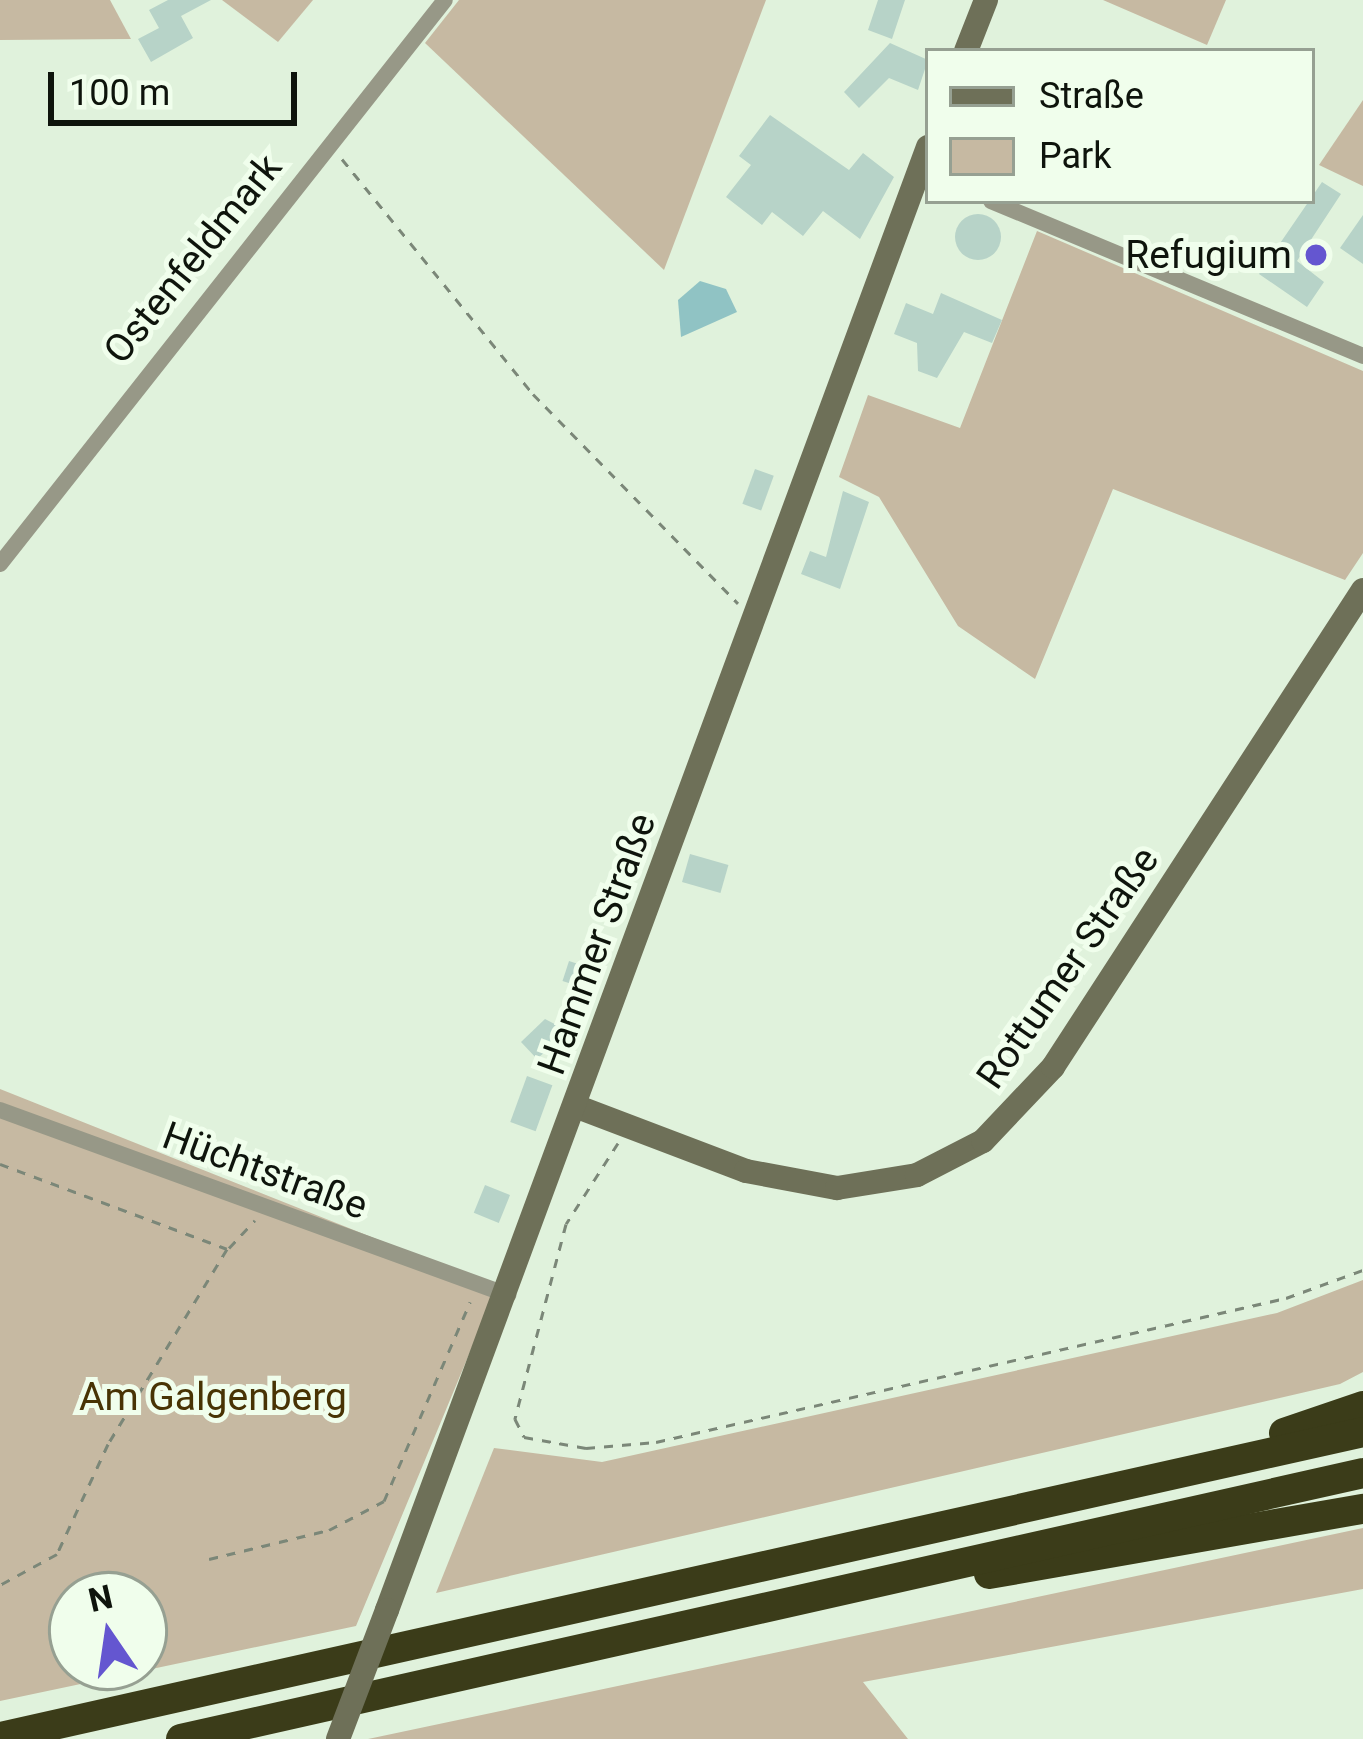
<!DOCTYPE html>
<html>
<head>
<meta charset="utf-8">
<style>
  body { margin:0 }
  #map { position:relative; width:1363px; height:1739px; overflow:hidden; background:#e0f2dc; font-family:Roboto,sans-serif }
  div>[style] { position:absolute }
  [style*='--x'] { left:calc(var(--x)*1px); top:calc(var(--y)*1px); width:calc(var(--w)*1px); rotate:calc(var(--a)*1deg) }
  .green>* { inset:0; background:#c6b9a2 }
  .water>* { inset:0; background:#90c3c4 }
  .building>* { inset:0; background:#b7d3c8; transform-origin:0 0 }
  .round { border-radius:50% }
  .path>* { height:3px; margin-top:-1.5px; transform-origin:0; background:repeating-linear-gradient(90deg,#7b8778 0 9px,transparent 0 18px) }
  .street>* { height:16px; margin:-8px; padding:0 8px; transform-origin:8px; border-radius:8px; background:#979887 }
  .secondary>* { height:24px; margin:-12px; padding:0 12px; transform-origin:12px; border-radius:12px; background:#6e7058 }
  .highway>* { height:30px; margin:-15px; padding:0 15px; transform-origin:15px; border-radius:15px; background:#3b3c19 }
  .secondary-bridge>* { height:24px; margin:-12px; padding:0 12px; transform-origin:12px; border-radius:12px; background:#6e7058 }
  .dots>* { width:33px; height:33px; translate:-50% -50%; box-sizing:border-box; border:6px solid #f0feec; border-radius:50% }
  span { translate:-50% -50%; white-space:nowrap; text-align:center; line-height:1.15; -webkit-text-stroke:10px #f0feec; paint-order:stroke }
  .poi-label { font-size:39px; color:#0e140c }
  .right { translate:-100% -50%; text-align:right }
  .street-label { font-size:39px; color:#0e140c }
  .park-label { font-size:39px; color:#483304 }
  .legend { position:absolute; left:925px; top:48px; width:390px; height:156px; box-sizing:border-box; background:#f0feec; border:3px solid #96a092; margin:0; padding:15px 21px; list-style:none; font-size:36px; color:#0e140c }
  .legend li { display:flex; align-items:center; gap:24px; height:60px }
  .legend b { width:60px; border:3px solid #96a092 }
  .north { position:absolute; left:48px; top:1571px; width:120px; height:120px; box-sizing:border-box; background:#f0feec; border:3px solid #96a092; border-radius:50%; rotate:347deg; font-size:33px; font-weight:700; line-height:48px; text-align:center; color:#0e140c }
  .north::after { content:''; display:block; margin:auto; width:42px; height:54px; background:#6456d0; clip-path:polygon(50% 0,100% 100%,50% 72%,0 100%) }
  .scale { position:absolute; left:48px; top:72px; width:249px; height:54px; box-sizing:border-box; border:6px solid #0e140c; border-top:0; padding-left:15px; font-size:36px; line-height:42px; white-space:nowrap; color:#0e140c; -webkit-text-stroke:9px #f0feec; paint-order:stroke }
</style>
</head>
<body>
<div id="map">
  <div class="green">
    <i style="clip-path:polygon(0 0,110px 0,131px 39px,0 40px)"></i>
    <i style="clip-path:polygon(222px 0,313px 0,278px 42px)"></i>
    <i style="clip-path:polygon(459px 0,766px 0,664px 270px,425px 43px)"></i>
    <i style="clip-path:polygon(1103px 0,1226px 0,1207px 45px)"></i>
    <i style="clip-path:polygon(1363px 100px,1363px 186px,1319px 165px)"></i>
    <i style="clip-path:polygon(1037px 231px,1363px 371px,1363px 553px,1345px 580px,1113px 489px,1035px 679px,958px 626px,879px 497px,839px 477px,868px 395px,960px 428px)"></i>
    <i style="clip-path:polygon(evenodd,0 1089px,497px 1287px,356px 1626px,0 1701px,0 1089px,72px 1595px,144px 1595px,144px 1667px,72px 1667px,72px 1595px)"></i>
    <i style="clip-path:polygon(1363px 1280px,1363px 1372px,1340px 1384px,436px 1593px,494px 1448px,602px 1462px,1277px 1313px)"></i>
    <i style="clip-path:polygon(1363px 1528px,1363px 1589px,863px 1682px,908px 1739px,368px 1739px)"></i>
  </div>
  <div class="water">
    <i style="clip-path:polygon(700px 281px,726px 289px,737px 312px,681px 337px,678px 300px)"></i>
  </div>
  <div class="building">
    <i style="clip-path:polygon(168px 0,211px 0,181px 16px,193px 38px,151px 62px,138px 39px,159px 28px,149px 10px)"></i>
    <i style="clip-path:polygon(878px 0,905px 0,892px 39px,868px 30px)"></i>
    <i style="clip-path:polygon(890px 43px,928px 60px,918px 90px,889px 78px,859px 108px,844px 92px)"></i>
    <i style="clip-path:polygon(770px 115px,849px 170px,863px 153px,894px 177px,860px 239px,823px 211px,803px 236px,772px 212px,762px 225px,726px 197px,751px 165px,739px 156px)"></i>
    <i style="clip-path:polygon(1322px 182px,1341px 194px,1297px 261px,1324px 282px,1307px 307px,1259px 274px)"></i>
    <i class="round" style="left:955px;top:214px;width:46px;height:46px"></i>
    <i style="clip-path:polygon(1363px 215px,1363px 264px,1340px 248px)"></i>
    <i style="clip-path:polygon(941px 293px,1002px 320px,992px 343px,964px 332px,937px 378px,918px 371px,917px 343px,894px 334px,906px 303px,933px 314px)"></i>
    <i style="left:755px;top:469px;width:20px;height:37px;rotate:20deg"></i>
    <i style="clip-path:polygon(843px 491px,869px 502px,840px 589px,801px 574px,810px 551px,826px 557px)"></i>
    <i style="left:690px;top:854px;width:40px;height:29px;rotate:16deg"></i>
    <i style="left:569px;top:961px;width:28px;height:21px;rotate:18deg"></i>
    <i style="clip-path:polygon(545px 1019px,568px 1031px,537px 1059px,521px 1042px)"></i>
    <i style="left:527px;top:1076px;width:27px;height:49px;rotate:20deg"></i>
    <i style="left:485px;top:1185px;width:27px;height:30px;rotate:22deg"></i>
  </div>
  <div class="path">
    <i style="--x:342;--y:159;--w:303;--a:50.9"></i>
    <i style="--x:533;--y:394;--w:293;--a:45.6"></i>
    <i style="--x:618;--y:1143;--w:96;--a:122.7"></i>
    <i style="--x:566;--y:1224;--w:202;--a:104.7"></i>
    <i style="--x:515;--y:1419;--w:20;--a:63"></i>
    <i style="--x:524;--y:1437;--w:63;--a:10.1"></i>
    <i style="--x:586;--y:1448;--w:70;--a:-4.9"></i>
    <i style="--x:656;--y:1442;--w:646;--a:-12.88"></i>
    <i style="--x:1286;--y:1298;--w:82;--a:-20"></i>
    <i style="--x:0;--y:1164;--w:242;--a:20.5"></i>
    <i style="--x:227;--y:1249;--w:228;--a:121.4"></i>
    <i style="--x:108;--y:1444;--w:121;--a:114.9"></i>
    <i style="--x:57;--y:1554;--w:65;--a:151.5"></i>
    <i style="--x:229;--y:1248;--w:38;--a:-47"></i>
    <i style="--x:209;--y:1559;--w:123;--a:-13.6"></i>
    <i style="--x:329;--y:1530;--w:62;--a:-27.8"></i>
    <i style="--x:384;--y:1501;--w:217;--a:-66.6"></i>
  </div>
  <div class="street">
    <i style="--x:991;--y:201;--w:403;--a:22.6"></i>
    <i style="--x:0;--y:564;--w:718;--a:-51.73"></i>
    <i style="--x:0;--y:1110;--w:541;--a:20.01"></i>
  </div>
  <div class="secondary">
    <i style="--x:966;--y:51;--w:55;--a:-68.6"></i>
    <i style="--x:575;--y:1106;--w:183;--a:20.8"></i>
    <i style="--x:746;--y:1171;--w:93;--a:10.6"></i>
    <i style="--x:837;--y:1188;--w:81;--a:-9.2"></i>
    <i style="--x:917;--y:1175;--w:74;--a:-27.3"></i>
    <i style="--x:983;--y:1141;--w:102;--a:-46.6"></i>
    <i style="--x:1053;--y:1067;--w:569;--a:-56.98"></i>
    <i style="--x:387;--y:1610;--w:1560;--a:-69.71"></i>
  </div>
  <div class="highway">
    <i style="--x:1284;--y:1433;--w:83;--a:-18.9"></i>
    <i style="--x:989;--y:1574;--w:380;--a:-9.9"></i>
    <i style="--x:0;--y:1737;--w:1397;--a:-12.61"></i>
    <i style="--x:181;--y:1739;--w:1212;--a:-12.68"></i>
  </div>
  <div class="secondary-bridge">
    <i style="--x:338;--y:1739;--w:138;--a:-69.2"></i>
  </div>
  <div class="dots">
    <i style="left:1316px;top:255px;background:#6456d0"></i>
  </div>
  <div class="poi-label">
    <span class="right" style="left:1292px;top:255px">Refugium</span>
  </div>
  <div class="street-label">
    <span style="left:193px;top:259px;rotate:-51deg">Ostenfeldmark</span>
    <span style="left:597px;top:944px;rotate:-70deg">Hammer Straße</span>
    <span style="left:1068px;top:968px;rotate:-55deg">Rottumer Straße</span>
    <span style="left:265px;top:1171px;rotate:20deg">Hüchtstraße</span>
  </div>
  <div class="park-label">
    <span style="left:213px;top:1397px">Am Galgenberg</span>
  </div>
  <ul class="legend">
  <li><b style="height:15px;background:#6e7058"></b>Straße</li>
  <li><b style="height:33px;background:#c6b9a2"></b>Park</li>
  </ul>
  <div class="north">N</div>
  <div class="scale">100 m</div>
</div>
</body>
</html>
